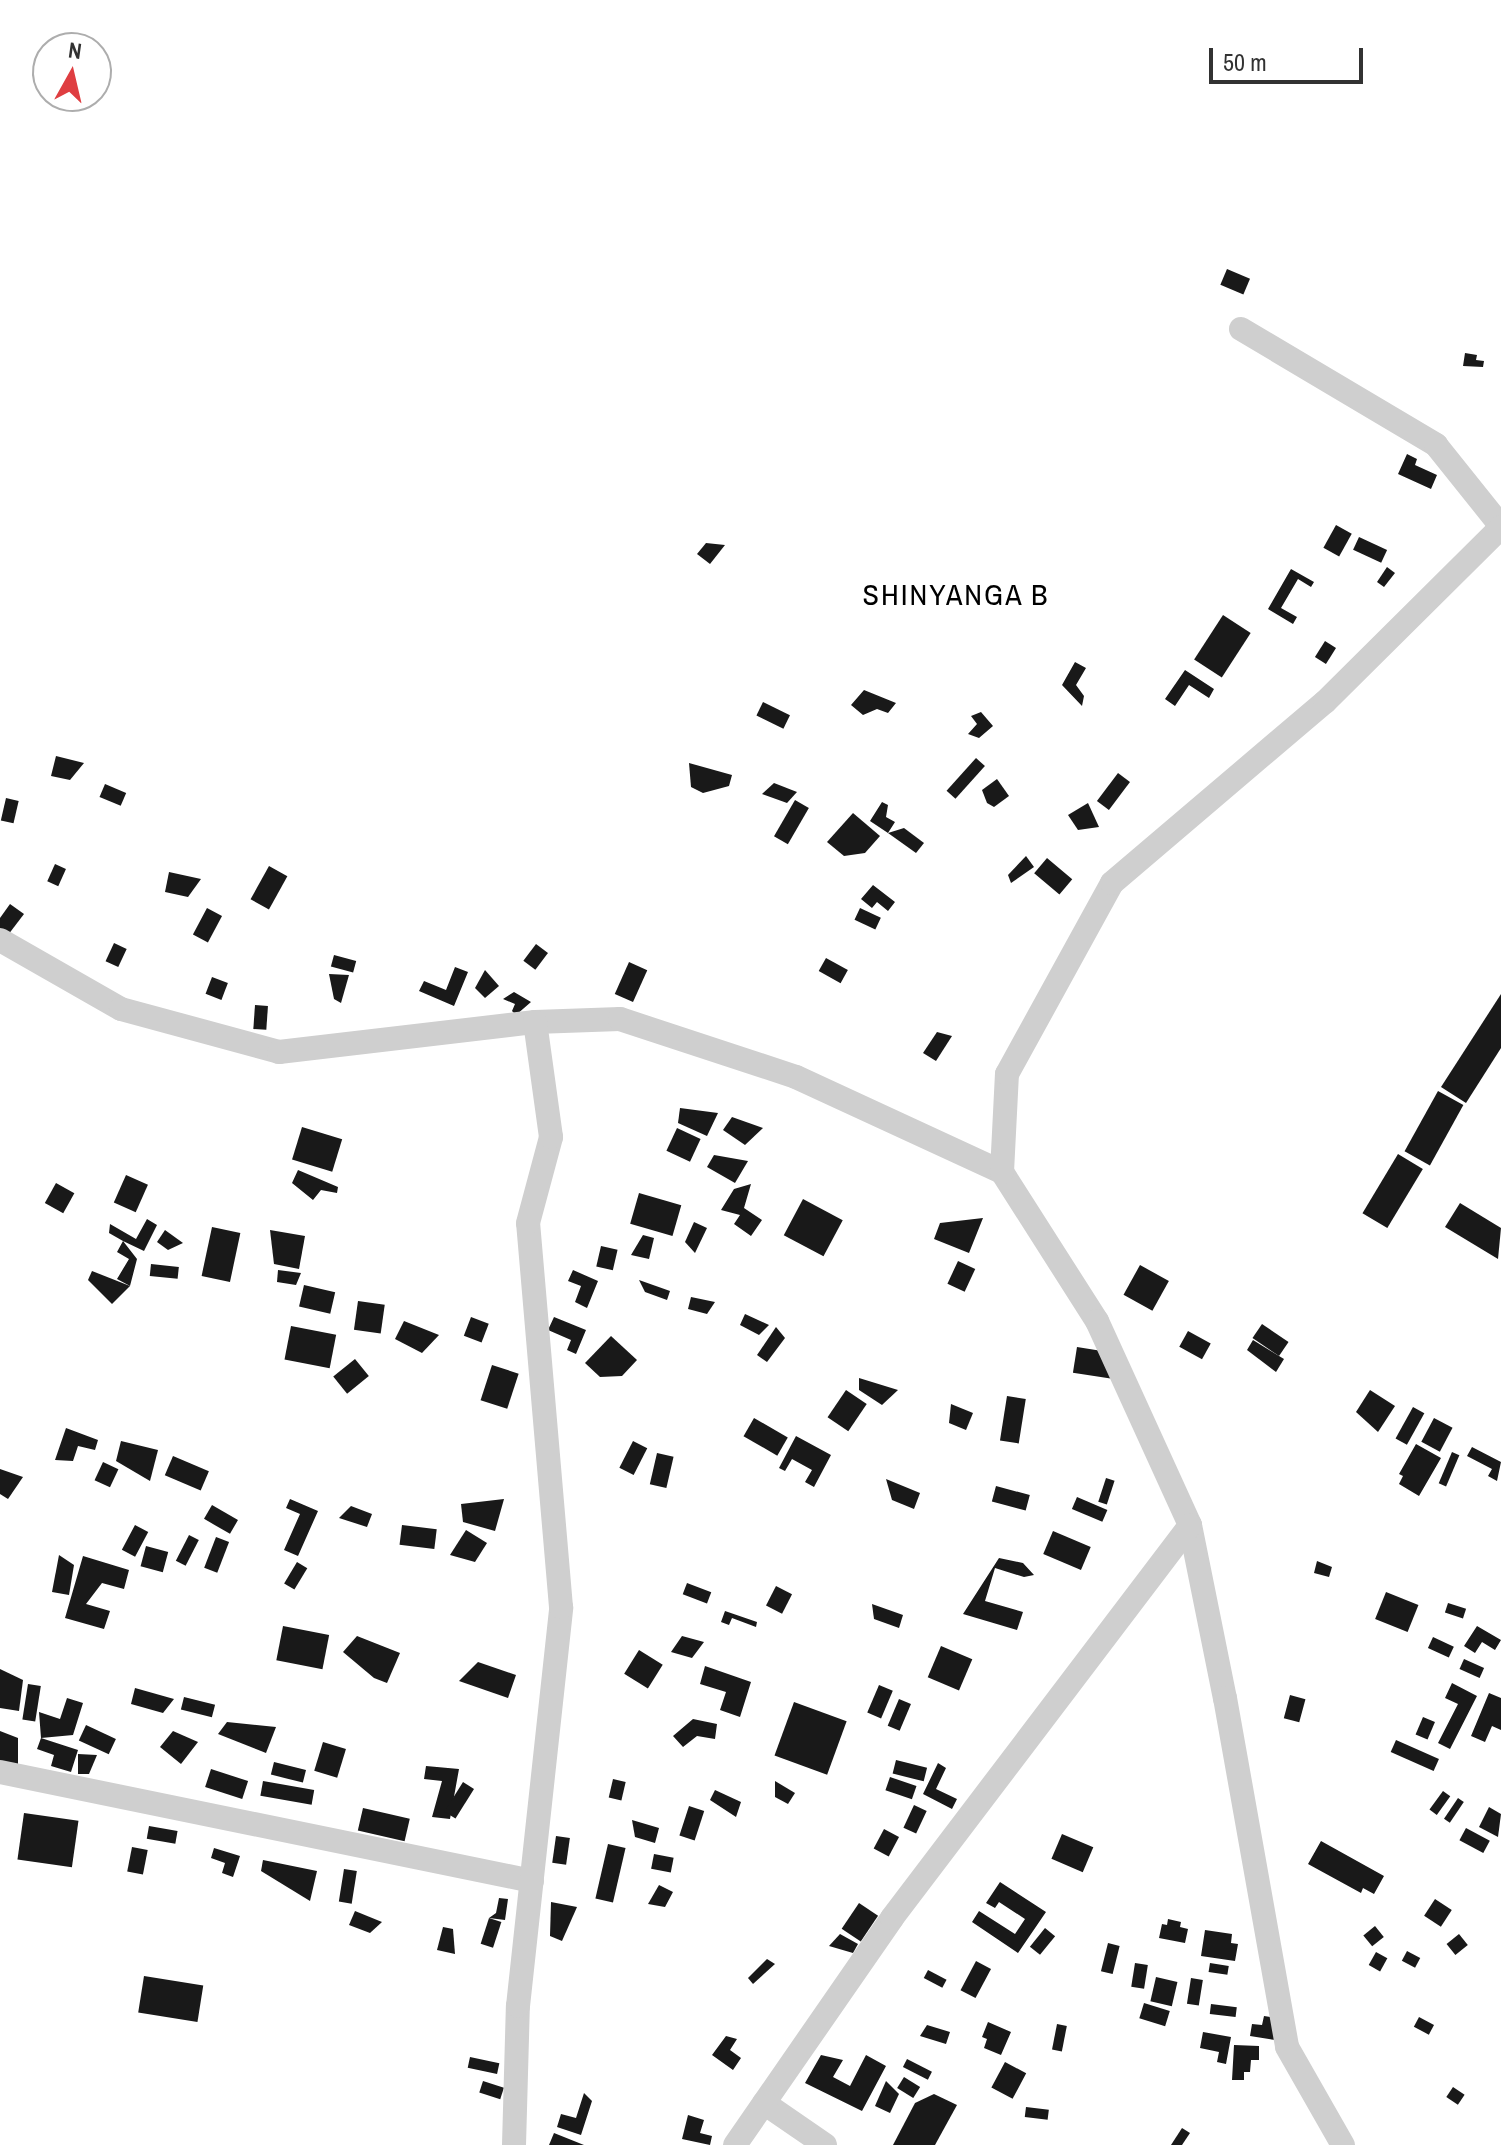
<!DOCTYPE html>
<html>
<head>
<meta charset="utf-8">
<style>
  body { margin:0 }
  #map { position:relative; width:1501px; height:2145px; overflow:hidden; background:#fff; font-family:"Archivo Narrow",sans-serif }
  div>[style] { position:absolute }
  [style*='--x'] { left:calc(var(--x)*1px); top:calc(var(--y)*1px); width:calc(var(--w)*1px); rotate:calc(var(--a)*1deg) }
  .building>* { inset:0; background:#191919; transform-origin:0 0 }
  .minor>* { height:24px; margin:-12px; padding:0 12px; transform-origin:12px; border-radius:12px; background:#cfcfcf }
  span { translate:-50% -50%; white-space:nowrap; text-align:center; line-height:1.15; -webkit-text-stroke:8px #fff; paint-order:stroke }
  .quarter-label { font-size:30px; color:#000; letter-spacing:2px }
  .north { position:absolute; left:32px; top:32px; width:80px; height:80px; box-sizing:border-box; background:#fff; border:2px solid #adadad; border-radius:50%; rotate:8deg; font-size:22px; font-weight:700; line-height:32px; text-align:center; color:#323232 }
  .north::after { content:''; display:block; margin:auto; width:28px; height:36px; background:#df3e41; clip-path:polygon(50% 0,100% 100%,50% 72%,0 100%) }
  .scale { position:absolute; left:1209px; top:48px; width:154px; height:36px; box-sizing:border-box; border:4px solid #323232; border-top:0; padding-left:10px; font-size:24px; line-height:28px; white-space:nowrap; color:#323232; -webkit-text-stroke:6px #fff; paint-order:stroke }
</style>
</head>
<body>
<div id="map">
  <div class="building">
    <i style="left:1227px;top:269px;width:25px;height:17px;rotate:23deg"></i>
    <i style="clip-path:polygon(1465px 353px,1477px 355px,1476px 360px,1484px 361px,1483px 367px,1463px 366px)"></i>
    <i style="clip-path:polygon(1407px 454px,1417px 459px,1415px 465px,1437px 475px,1431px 489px,1398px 474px)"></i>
    <i style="left:1336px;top:525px;width:18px;height:26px;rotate:29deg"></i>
    <i style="left:1359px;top:537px;width:31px;height:14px;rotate:25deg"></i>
    <i style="clip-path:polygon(706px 543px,725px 545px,710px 564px,697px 554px)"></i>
    <i style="clip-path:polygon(1387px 567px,1395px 573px,1384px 587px,1377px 582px)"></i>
    <i style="clip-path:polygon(1291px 569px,1314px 582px,1311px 587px,1298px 579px,1281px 608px,1297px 617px,1293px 624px,1268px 609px)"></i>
    <i style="left:1223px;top:615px;width:33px;height:53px;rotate:33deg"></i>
    <i style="left:1325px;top:641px;width:13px;height:19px;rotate:32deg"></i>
    <i style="clip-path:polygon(1075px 662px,1086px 668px,1076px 685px,1084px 696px,1082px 706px,1062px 685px)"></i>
    <i style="clip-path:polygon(1185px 670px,1214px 689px,1209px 698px,1189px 685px,1175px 706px,1165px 699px)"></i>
    <i style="clip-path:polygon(864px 690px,896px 703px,888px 713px,877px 709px,863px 715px,851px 705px)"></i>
    <i style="left:763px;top:702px;width:30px;height:15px;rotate:26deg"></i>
    <i style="clip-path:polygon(981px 712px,993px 726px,979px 738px,968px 734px,977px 724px,971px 716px)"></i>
    <i style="clip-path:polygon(56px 756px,84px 763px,70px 780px,51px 776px)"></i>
    <i style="left:976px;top:758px;width:12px;height:44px;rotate:42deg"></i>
    <i style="clip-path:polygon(689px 763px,732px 775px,729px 786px,703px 793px,691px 787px)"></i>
    <i style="left:1118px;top:773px;width:15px;height:35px;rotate:37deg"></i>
    <i style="clip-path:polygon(997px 779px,1009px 796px,994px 807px,987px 803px,982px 790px)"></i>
    <i style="clip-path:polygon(774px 783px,797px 792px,787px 803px,762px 794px)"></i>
    <i style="left:105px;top:784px;width:23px;height:14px;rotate:23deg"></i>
    <i style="left:6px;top:798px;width:13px;height:23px;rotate:13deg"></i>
    <i style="left:795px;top:800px;width:16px;height:42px;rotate:30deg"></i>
    <i style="clip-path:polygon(882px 802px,888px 805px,886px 817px,895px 822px,888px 833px,870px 821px)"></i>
    <i style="clip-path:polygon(1088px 803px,1099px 827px,1078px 830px,1068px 815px)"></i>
    <i style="clip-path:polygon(853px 813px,880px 836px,865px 853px,844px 856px,827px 842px)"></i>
    <i style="clip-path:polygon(904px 828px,924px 843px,916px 853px,888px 833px)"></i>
    <i style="clip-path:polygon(1026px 856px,1034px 867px,1011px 883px,1008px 875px)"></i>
    <i style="left:1047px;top:858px;width:33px;height:20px;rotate:40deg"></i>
    <i style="left:55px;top:864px;width:12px;height:19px;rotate:24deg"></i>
    <i style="left:269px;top:866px;width:21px;height:38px;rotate:29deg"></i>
    <i style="clip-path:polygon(169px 872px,201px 879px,188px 897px,165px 892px)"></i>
    <i style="clip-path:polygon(873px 885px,895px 902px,888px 911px,877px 902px,872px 908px,861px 899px)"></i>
    <i style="clip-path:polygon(10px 904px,24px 914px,8px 935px,0 930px,0 918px)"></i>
    <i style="left:207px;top:908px;width:17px;height:30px;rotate:28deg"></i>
    <i style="left:860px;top:908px;width:23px;height:13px;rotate:25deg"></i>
    <i style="left:114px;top:943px;width:14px;height:20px;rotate:25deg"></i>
    <i style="left:536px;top:944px;width:15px;height:21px;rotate:37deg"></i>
    <i style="left:334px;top:955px;width:23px;height:12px;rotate:15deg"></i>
    <i style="left:826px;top:958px;width:25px;height:15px;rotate:29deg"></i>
    <i style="left:629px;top:962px;width:20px;height:35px;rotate:24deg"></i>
    <i style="clip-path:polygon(455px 967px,468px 972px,454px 1006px,419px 991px,424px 981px,446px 990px)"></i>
    <i style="clip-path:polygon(485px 970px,499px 986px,485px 998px,475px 988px)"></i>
    <i style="clip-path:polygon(329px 974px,349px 975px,341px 1003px,334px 999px)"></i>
    <i style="left:212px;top:977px;width:17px;height:18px;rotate:21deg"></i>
    <i style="clip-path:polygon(514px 992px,531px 1002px,516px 1015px,512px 1011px,515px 1004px,503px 999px)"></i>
    <i style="clip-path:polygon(1501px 994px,1501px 1048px,1466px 1103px,1441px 1087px)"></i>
    <i style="left:255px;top:1005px;width:13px;height:24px;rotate:4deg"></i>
    <i style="clip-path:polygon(937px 1032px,952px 1036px,936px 1061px,923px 1053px)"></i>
    <i style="left:1438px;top:1091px;width:29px;height:69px;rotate:29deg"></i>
    <i style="clip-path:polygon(680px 1108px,718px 1113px,707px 1136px,678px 1123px)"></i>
    <i style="clip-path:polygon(732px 1117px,763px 1128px,745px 1145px,723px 1130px)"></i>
    <i style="left:302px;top:1127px;width:42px;height:34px;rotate:17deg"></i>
    <i style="left:677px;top:1128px;width:26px;height:25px;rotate:25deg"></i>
    <i style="left:1398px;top:1154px;width:29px;height:69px;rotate:31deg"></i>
    <i style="clip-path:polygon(714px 1155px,748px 1161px,735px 1183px,707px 1167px)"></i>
    <i style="clip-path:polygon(298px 1170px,338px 1187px,337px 1193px,321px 1190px,313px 1200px,292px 1183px)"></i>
    <i style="left:126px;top:1175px;width:24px;height:30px;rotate:24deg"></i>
    <i style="left:56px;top:1183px;width:21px;height:23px;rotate:29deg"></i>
    <i style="clip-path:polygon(751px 1184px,744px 1208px,762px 1220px,751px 1236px,734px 1224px,740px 1215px,721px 1210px,734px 1189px)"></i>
    <i style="left:639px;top:1193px;width:44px;height:32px;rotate:16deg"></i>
    <i style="left:803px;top:1199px;width:45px;height:41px;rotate:28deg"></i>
    <i style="clip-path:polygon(1460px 1203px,1501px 1228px,1498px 1259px,1445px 1227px)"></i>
    <i style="clip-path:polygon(983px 1218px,969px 1253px,934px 1239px,940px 1223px)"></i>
    <i style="clip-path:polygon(147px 1219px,157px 1225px,144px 1251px,123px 1241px,137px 1259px,130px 1286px,117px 1279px,129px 1259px,117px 1252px,123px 1241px,109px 1233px,110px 1224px,136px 1239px)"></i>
    <i style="clip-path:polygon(694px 1222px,707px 1228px,695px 1253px,685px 1242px)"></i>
    <i style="left:212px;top:1227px;width:29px;height:50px;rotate:12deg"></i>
    <i style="clip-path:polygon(165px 1230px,183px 1243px,168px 1250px,157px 1242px)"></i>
    <i style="clip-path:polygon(270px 1230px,305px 1236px,299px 1269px,274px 1264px)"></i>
    <i style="clip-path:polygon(643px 1235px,654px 1238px,649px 1259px,631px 1255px)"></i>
    <i style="left:601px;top:1246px;width:17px;height:21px;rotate:13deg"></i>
    <i style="left:958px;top:1261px;width:19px;height:25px;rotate:25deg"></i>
    <i style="left:151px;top:1264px;width:28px;height:12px;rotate:6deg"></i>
    <i style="left:1140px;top:1265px;width:33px;height:34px;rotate:29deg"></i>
    <i style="clip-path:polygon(278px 1270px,301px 1273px,296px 1285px,277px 1282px)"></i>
    <i style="clip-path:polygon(573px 1270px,598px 1281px,587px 1308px,575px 1302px,581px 1286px,568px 1281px)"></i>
    <i style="clip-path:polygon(92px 1271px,130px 1286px,112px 1304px,88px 1280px)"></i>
    <i style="clip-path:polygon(639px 1280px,670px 1291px,667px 1300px,645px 1292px)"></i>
    <i style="left:304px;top:1285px;width:32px;height:22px;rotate:13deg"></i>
    <i style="clip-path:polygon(691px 1297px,715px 1302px,707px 1314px,688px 1309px)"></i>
    <i style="left:358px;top:1301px;width:27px;height:29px;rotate:8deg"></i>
    <i style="clip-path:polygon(745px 1314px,769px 1325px,759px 1335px,740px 1325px)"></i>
    <i style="left:471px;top:1317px;width:19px;height:20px;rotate:21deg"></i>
    <i style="clip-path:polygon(554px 1317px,586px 1330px,576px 1354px,567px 1350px,571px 1340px,548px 1330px)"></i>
    <i style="clip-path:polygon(404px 1321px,439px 1335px,422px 1353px,395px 1339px)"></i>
    <i style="left:1262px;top:1324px;width:32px;height:17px;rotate:34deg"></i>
    <i style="left:291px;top:1326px;width:46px;height:34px;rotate:11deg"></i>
    <i style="clip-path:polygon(776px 1327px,785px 1338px,767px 1362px,757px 1355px)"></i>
    <i style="left:1188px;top:1331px;width:26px;height:18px;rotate:29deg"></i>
    <i style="clip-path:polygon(611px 1336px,637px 1360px,622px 1376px,600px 1377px,585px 1363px)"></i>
    <i style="clip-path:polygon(1253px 1340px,1284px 1359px,1276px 1372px,1247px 1350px)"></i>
    <i style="left:1077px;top:1347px;width:38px;height:26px;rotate:9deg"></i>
    <i style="left:355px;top:1359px;width:22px;height:28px;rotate:51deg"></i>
    <i style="left:492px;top:1365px;width:28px;height:37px;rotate:18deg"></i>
    <i style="clip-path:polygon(859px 1378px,898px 1390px,882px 1405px,859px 1390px)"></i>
    <i style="left:846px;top:1390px;width:25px;height:33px;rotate:34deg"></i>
    <i style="clip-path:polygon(1370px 1390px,1395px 1406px,1378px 1432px,1356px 1412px)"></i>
    <i style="left:1007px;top:1396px;width:19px;height:45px;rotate:9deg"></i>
    <i style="clip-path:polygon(951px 1404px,973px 1413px,966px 1430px,949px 1423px)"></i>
    <i style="left:1413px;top:1407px;width:13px;height:36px;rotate:29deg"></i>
    <i style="left:754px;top:1418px;width:39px;height:21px;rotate:30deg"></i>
    <i style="left:1434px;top:1418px;width:21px;height:27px;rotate:28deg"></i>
    <i style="clip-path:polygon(66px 1428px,98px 1440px,95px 1450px,78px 1446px,73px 1461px,55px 1460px)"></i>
    <i style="clip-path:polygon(796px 1436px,831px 1455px,814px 1487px,805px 1482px,812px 1470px,792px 1459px,785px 1471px,779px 1468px)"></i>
    <i style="clip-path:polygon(121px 1441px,158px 1450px,150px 1481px,116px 1461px)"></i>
    <i style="left:633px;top:1441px;width:16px;height:30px;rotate:27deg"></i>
    <i style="clip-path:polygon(1416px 1444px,1441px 1458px,1419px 1496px,1399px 1484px,1403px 1476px,1399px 1474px)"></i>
    <i style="clip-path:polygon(1472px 1447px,1501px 1462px,1497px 1481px,1488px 1476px,1492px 1469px,1467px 1456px)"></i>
    <i style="left:1452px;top:1452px;width:8px;height:34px;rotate:23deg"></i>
    <i style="left:657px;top:1453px;width:17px;height:32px;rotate:13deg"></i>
    <i style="left:173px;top:1456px;width:39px;height:21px;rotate:23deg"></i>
    <i style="left:103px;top:1462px;width:17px;height:20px;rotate:25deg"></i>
    <i style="clip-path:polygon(0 1469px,23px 1477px,8px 1499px,0 1494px)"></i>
    <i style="left:1106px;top:1478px;width:9px;height:25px;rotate:18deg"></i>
    <i style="clip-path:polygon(886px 1479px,920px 1493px,914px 1509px,892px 1500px)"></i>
    <i style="left:996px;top:1486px;width:35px;height:16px;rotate:15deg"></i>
    <i style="left:1077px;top:1497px;width:33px;height:13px;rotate:23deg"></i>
    <i style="clip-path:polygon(290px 1499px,318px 1511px,298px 1556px,284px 1550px,300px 1514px,286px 1508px)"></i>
    <i style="clip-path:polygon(504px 1499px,495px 1531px,463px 1522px,461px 1504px)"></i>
    <i style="left:212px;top:1505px;width:30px;height:16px;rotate:30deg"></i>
    <i style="clip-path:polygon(351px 1506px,372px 1514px,367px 1527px,339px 1518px)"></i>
    <i style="left:135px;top:1525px;width:15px;height:28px;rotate:28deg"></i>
    <i style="left:402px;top:1525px;width:35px;height:20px;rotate:7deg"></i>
    <i style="clip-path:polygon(466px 1530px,487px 1543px,475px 1562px,450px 1555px)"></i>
    <i style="left:1053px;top:1531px;width:41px;height:25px;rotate:23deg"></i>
    <i style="left:189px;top:1535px;width:11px;height:29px;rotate:27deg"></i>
    <i style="left:216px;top:1537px;width:14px;height:33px;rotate:21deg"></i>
    <i style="left:146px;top:1546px;width:23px;height:21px;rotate:15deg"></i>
    <i style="clip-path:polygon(59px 1555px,74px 1565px,69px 1595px,52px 1592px)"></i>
    <i style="clip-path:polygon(83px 1556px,129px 1570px,124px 1589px,102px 1583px,86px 1604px,110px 1611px,104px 1629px,65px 1618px)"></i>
    <i style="clip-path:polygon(999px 1558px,1023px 1563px,1034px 1575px,1024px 1577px,995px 1568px,985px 1601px,1023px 1612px,1017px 1630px,963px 1614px)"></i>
    <i style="clip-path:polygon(1317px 1561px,1332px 1567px,1329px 1577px,1314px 1573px)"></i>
    <i style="left:297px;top:1562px;width:12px;height:25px;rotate:31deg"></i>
    <i style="left:687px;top:1583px;width:26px;height:12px;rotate:21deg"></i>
    <i style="left:776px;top:1586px;width:18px;height:22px;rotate:27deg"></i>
    <i style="left:1386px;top:1592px;width:35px;height:29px;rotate:22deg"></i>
    <i style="left:1448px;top:1603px;width:19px;height:10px;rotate:18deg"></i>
    <i style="clip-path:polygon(872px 1604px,903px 1615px,899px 1628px,874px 1619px)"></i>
    <i style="clip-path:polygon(725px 1611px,757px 1622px,756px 1627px,732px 1618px,729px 1625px,721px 1622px)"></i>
    <i style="left:283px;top:1626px;width:47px;height:35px;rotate:11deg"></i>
    <i style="clip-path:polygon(1477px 1626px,1501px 1640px,1495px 1650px,1482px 1642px,1475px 1653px,1464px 1646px)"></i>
    <i style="clip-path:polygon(357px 1636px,400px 1653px,387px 1683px,374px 1678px,343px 1652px)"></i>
    <i style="clip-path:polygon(682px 1636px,704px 1642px,692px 1658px,671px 1652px)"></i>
    <i style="left:1433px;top:1637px;width:23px;height:12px;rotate:25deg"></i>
    <i style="left:941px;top:1646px;width:34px;height:34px;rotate:23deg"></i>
    <i style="left:639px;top:1650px;width:28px;height:28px;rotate:32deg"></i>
    <i style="left:1464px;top:1659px;width:22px;height:11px;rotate:24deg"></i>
    <i style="clip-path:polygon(478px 1662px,516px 1675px,508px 1698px,459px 1681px)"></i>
    <i style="clip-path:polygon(705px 1666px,751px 1682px,740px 1717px,720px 1710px,726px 1692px,700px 1684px)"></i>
    <i style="clip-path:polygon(0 1669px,23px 1680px,19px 1711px,0 1708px)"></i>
    <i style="clip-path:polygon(1452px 1683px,1477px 1696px,1450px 1749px,1438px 1743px,1458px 1704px,1445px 1698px)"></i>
    <i style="left:28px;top:1684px;width:13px;height:36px;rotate:9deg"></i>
    <i style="left:879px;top:1685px;width:15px;height:30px;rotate:23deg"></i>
    <i style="clip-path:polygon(135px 1688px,174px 1699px,163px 1713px,131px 1704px)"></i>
    <i style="clip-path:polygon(1489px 1693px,1501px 1698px,1501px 1730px,1492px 1726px,1485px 1742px,1471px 1736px)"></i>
    <i style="left:1290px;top:1695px;width:16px;height:24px;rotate:15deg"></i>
    <i style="left:184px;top:1697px;width:32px;height:13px;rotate:14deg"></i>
    <i style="clip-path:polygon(67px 1698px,83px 1703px,73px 1735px,41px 1738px,78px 1750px,71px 1772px,51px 1766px,54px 1755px,37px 1749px,41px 1738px,39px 1712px,60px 1719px)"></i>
    <i style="left:899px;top:1699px;width:13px;height:29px;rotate:23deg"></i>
    <i style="left:794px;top:1702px;width:56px;height:57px;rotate:20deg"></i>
    <i style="left:1423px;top:1717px;width:13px;height:19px;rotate:23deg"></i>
    <i style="clip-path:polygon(693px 1719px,717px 1724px,715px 1739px,697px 1736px,683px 1747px,673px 1736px)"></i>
    <i style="clip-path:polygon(227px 1722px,276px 1727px,266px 1753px,218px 1734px)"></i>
    <i style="left:86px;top:1725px;width:33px;height:17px;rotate:25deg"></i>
    <i style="clip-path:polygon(0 1731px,18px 1738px,18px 1770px,0 1763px)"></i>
    <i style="clip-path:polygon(173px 1731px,198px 1742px,181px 1764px,160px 1747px)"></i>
    <i style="left:1396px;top:1740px;width:47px;height:13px;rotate:24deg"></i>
    <i style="left:323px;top:1742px;width:24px;height:30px;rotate:17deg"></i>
    <i style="clip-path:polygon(78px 1754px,97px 1755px,89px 1774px,78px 1774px)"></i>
    <i style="left:896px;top:1760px;width:32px;height:14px;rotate:14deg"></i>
    <i style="left:274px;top:1762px;width:33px;height:13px;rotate:14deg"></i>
    <i style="clip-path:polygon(938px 1763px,946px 1768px,936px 1789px,957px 1799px,952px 1809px,923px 1794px)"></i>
    <i style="clip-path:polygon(426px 1766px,459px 1769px,450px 1819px,432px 1817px,442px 1781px,424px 1779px)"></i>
    <i style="left:211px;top:1769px;width:39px;height:19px;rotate:18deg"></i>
    <i style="left:890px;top:1777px;width:28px;height:14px;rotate:19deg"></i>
    <i style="left:613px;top:1779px;width:13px;height:19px;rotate:13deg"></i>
    <i style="left:263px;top:1781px;width:52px;height:15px;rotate:10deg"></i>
    <i style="clip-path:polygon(775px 1781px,795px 1793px,788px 1804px,775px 1797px)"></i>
    <i style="left:463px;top:1782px;width:13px;height:35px;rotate:32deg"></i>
    <i style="clip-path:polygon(715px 1790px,741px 1802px,736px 1817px,710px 1800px)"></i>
    <i style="left:1443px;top:1791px;width:9px;height:23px;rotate:36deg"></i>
    <i style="left:1458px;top:1798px;width:7px;height:25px;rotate:34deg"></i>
    <i style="left:914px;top:1805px;width:14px;height:25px;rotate:25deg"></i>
    <i style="left:689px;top:1806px;width:16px;height:31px;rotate:18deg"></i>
    <i style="clip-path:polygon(1489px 1807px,1501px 1814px,1498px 1837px,1479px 1827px)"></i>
    <i style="left:363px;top:1808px;width:48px;height:23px;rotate:13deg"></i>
    <i style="left:24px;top:1813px;width:55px;height:47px;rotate:8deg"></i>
    <i style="clip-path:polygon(632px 1820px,659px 1828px,655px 1843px,635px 1837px)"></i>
    <i style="left:149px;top:1826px;width:29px;height:13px;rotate:10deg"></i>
    <i style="left:1466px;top:1828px;width:27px;height:14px;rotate:28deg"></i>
    <i style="left:884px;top:1829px;width:17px;height:22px;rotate:28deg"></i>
    <i style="left:1062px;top:1834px;width:34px;height:27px;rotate:23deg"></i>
    <i style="left:556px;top:1836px;width:14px;height:27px;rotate:8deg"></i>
    <i style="clip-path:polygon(1321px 1841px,1384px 1876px,1374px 1894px,1363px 1888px,1361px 1893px,1308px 1864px)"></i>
    <i style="left:608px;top:1844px;width:18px;height:56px;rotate:13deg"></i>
    <i style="left:132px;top:1847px;width:16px;height:25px;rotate:11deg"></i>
    <i style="clip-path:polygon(214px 1848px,240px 1856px,233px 1877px,222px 1873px,225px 1863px,211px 1858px)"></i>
    <i style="left:654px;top:1854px;width:20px;height:15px;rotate:11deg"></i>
    <i style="clip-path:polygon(263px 1860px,317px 1871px,310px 1901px,261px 1871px)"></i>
    <i style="left:344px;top:1869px;width:13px;height:33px;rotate:9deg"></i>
    <i style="clip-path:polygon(1000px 1882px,1046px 1912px,1018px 1953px,972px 1922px,979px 1911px,1015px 1934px,1025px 1919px,999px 1902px,995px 1908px,986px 1903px)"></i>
    <i style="clip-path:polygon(659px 1885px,673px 1892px,665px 1907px,648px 1904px)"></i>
    <i style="clip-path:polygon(499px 1898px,508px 1899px,505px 1920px,489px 1918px,496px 1913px)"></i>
    <i style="left:1435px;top:1899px;width:20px;height:20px;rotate:33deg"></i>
    <i style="clip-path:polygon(551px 1902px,577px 1907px,562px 1941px,550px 1936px)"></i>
    <i style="left:859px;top:1903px;width:23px;height:31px;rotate:34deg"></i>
    <i style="clip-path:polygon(355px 1911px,382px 1922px,370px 1933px,349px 1925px)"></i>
    <i style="left:489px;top:1918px;width:13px;height:27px;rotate:18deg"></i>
    <i style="clip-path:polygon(1168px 1919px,1181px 1922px,1180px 1927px,1188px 1929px,1185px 1943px,1159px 1938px,1162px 1924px,1167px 1925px)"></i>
    <i style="left:1375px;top:1926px;width:14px;height:15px;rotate:51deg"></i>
    <i style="clip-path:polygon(443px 1927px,453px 1929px,455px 1954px,437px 1950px)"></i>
    <i style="left:1045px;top:1928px;width:13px;height:24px;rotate:39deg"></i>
    <i style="clip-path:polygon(1205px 1930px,1232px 1934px,1231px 1943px,1238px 1944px,1235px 1961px,1201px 1956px)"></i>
    <i style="clip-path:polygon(840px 1934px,858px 1944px,853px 1953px,829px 1946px)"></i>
    <i style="left:1459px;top:1934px;width:14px;height:16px;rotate:51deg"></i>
    <i style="left:1108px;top:1943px;width:12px;height:29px;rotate:14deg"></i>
    <i style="left:1407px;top:1951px;width:15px;height:11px;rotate:28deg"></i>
    <i style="left:1376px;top:1952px;width:13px;height:15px;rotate:29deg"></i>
    <i style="clip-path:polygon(767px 1959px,775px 1964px,753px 1984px,748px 1978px)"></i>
    <i style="left:976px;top:1961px;width:17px;height:33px;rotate:28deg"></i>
    <i style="left:1135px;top:1963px;width:13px;height:24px;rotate:9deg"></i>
    <i style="left:1210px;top:1963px;width:19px;height:9px;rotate:9deg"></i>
    <i style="left:928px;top:1970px;width:21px;height:9px;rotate:28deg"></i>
    <i style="left:144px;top:1976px;width:60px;height:37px;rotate:9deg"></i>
    <i style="left:1156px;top:1977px;width:22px;height:25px;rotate:13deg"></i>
    <i style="left:1191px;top:1978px;width:12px;height:26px;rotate:9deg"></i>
    <i style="left:1144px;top:2003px;width:27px;height:16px;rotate:17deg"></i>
    <i style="left:1211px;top:2004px;width:26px;height:10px;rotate:7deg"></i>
    <i style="clip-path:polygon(1264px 2016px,1278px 2018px,1275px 2040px,1250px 2036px,1252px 2024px,1262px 2025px)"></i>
    <i style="left:1419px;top:2017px;width:17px;height:11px;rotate:28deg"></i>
    <i style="clip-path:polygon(988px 2022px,1011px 2032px,1001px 2055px,984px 2048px,987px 2039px,982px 2037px)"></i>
    <i style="left:1057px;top:2024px;width:10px;height:26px;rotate:11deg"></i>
    <i style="clip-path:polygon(927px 2025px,950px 2032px,946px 2044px,920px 2036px)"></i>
    <i style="clip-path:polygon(1203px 2032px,1231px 2037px,1226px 2064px,1217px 2062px,1219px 2052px,1200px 2048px)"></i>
    <i style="clip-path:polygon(726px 2036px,737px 2039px,730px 2050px,741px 2058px,733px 2070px,712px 2055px)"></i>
    <i style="clip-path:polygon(1234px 2045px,1259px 2046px,1259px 2060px,1251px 2060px,1250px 2072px,1244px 2072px,1244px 2080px,1232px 2080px)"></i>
    <i style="clip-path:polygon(821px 2055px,843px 2060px,833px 2077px,850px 2086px,866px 2055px,886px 2066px,862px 2111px,805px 2083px)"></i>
    <i style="left:470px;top:2057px;width:30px;height:11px;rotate:12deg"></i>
    <i style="left:907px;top:2059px;width:28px;height:9px;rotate:27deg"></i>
    <i style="left:1005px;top:2062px;width:24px;height:29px;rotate:28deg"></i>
    <i style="left:904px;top:2077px;width:19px;height:13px;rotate:32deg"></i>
    <i style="left:483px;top:2081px;width:22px;height:12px;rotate:18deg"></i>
    <i style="clip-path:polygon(886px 2081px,899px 2094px,890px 2113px,875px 2106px)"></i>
    <i style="left:1453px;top:2087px;width:14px;height:12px;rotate:34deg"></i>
    <i style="clip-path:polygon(584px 2093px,592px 2101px,581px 2135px,557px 2127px,561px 2114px,576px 2118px)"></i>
    <i style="clip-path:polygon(934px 2094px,957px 2105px,935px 2145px,893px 2145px,915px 2103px)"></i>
    <i style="left:1026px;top:2107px;width:23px;height:10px;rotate:7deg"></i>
    <i style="clip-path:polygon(688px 2115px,704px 2120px,700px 2133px,712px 2136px,710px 2145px,682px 2139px)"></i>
    <i style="clip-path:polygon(1182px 2128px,1190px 2133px,1182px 2145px,1171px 2145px)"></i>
    <i style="clip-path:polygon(554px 2133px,584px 2145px,549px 2145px)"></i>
  </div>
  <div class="minor">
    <i style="--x:1241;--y:329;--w:227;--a:30.7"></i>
    <i style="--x:1436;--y:445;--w:104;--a:51.3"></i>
    <i style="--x:0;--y:940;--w:139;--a:29.7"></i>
    <i style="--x:121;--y:1009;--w:164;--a:15.2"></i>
    <i style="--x:279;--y:1052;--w:258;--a:-6.7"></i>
    <i style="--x:535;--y:1022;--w:85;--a:-2"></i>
    <i style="--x:620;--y:1019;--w:185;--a:18.2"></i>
    <i style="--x:796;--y:1077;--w:227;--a:24.8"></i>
    <i style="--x:1002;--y:1172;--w:177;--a:57.5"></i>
    <i style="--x:1097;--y:1321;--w:224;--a:65.5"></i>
    <i style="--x:1190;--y:1525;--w:177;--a:78.6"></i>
    <i style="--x:1225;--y:1698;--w:354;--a:79.9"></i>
    <i style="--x:1287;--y:2047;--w:113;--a:60.3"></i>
    <i style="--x:1002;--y:1172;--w:98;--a:-87.1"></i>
    <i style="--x:1007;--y:1074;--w:218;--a:-61.2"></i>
    <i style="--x:1112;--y:883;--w:280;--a:-40.4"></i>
    <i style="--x:1325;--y:702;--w:248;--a:-44.8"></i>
    <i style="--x:0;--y:1772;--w:543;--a:11.58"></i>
    <i style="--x:764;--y:2103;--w:74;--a:34.5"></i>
    <i style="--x:514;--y:2145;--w:139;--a:-88.4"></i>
    <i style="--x:518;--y:2006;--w:401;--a:-83.8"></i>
    <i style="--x:561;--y:1607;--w:385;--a:-94.9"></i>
    <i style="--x:528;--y:1223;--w:89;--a:-75"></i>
    <i style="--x:551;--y:1137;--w:116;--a:-97.9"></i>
    <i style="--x:735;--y:2145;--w:276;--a:-55.3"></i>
    <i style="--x:892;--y:1918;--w:493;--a:-52.8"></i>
  </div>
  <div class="quarter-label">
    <span style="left:956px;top:594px">SHINYANGA B</span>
  </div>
  <div class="north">N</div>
  <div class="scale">50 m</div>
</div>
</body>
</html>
